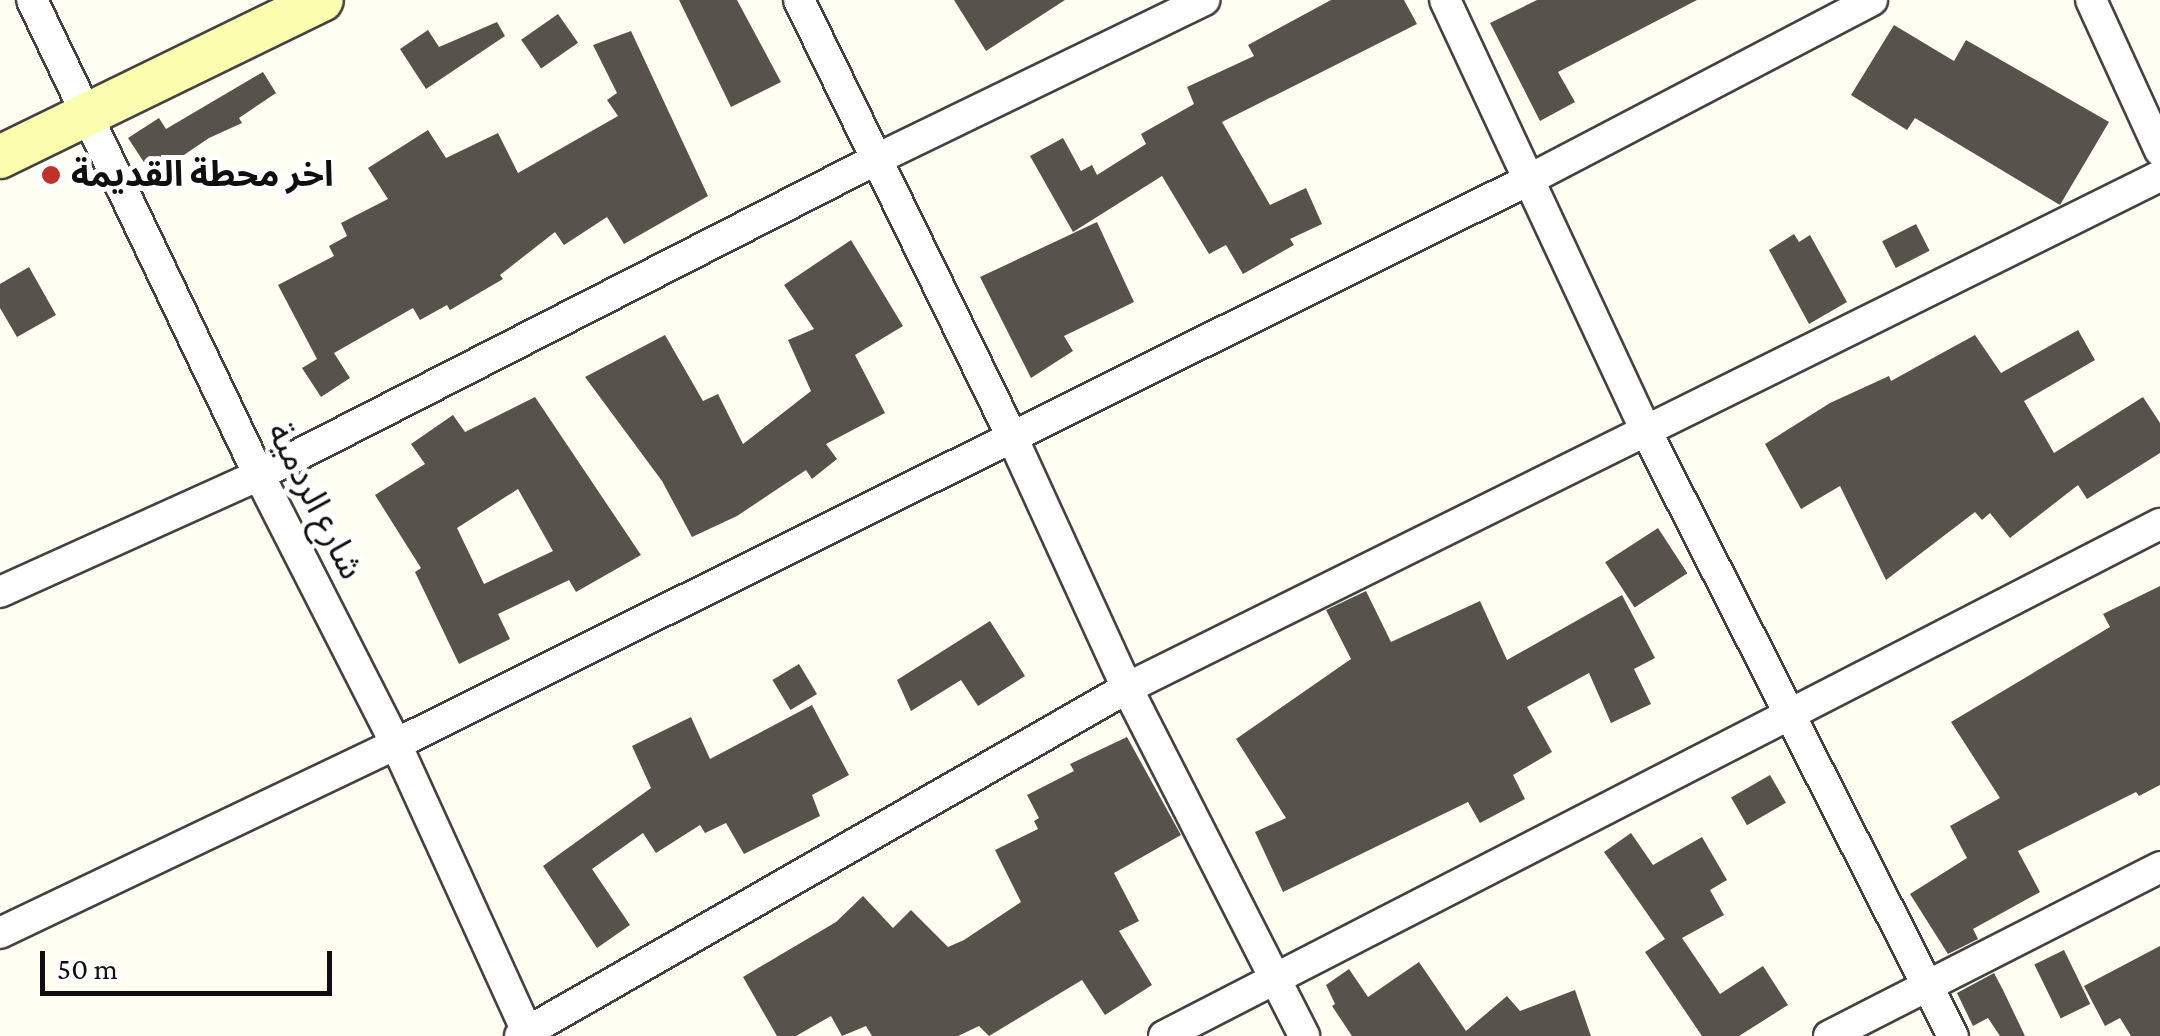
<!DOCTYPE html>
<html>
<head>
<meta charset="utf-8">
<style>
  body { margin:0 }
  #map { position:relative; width:2160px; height:1036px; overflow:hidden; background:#fffef2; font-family:"Crimson Pro","Noto Sans Arabic",serif }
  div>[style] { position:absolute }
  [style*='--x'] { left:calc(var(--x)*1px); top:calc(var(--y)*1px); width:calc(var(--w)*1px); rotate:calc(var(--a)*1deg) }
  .building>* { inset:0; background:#58524c; transform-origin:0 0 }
  .roads { filter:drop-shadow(2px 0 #424242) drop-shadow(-2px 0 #424242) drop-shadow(0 2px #424242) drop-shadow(0 -2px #424242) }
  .street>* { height:30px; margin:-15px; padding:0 15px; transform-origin:15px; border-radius:15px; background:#fff }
  .secondary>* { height:42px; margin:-21px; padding:0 21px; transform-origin:21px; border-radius:21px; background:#fdfdaf }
  .dots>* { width:28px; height:28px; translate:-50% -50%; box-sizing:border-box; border:5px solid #fff; border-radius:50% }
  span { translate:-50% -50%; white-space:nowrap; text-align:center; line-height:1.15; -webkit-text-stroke:10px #fff; paint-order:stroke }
  .poi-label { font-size:35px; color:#0f0f0f; font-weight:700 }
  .left { translate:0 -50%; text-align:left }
  .street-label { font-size:35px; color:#0f0f0f }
  .scale { position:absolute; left:40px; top:951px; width:292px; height:45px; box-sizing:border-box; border:5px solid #0f0f0f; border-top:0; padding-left:12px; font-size:30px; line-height:35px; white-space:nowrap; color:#0f0f0f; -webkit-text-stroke:8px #fff; paint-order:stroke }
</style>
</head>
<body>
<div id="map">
  <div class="building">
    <i style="clip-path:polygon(679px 0,737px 0,781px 82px,731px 107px)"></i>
    <i style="clip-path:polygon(954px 0,1065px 0,986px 51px)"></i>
    <i style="clip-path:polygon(1331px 0,1404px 0,1417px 24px,1222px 122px,1270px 205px,1306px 188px,1322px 224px,1290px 239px,1294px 245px,1243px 274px,1226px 245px,1209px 254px,1162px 176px,1073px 232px,1030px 156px,1063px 138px,1081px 171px,1092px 165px,1097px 175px,1146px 144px,1141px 134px,1194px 104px,1187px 87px,1254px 56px,1248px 45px)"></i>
    <i style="clip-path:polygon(1537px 0,1697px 0,1558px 72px,1575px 102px,1540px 121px,1490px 23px)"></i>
    <i style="left:558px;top:14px;width:35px;height:45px;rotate:55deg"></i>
    <i style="clip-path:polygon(497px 22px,505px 36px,426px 89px,400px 49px,428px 30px,439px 47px)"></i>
    <i style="clip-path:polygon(1894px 25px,1954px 61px,1966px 40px,2109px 122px,2060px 205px,1915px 118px,1907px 130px,1851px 95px)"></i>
    <i style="clip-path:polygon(631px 31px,708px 196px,624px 244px,607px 217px,564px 245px,555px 232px,500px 275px,503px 279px,450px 310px,447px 305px,420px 320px,413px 308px,334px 353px,350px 378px,321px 397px,302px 368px,317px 359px,278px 285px,334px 256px,329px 246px,347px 236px,341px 223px,388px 199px,368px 168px,428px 130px,446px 158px,498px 133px,518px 173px,618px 116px,607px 100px,617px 93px,593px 45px)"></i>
    <i style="clip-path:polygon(263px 72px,276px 93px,239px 118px,242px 123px,209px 138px,153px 176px,128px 138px,159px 118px,166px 129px)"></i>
    <i style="clip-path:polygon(1097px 222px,1134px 302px,1064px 336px,1073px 351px,1031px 378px,980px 277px)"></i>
    <i style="left:1916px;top:224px;width:30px;height:38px;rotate:63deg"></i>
    <i style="clip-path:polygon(1794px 234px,1799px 242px,1810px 235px,1847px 302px,1809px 324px,1769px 250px)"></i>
    <i style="clip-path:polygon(851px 240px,903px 326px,855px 355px,885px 413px,826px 444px,837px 459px,812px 479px,806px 470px,737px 516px,692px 537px,662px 481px,585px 377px,665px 335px,703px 401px,718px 394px,743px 444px,811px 391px,788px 340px,814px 329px,784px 285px)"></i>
    <i style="clip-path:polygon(29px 267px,56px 315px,17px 337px,0 308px,0 284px)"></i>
    <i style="clip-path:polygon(2078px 330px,2095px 360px,2024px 401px,2054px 453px,2143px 397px,2160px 423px,2160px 453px,2087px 499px,2078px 485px,2010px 538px,1990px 513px,1982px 520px,1975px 512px,1886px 580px,1840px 486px,1801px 509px,1765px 444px,1830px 403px,1889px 376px,1891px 381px,1975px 335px,2001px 373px)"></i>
    <i style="clip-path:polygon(evenodd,535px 397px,641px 555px,576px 592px,569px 580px,498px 614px,510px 639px,459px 664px,415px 572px,421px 568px,375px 495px,425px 464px,411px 444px,453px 415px,465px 432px,535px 397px,518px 489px,553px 551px,484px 584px,457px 528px,518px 489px)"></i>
    <i style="left:1658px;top:528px;width:54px;height:63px;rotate:57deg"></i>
    <i style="clip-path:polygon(2160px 586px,2160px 785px,2139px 796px,2136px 792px,2018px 851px,2040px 892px,1973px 929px,1978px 939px,1948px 954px,1910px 894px,1967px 858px,1950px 826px,2000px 798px,1951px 722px,2110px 627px,2103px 614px)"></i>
    <i style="clip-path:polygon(1366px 591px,1391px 642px,1480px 601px,1507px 660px,1622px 595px,1655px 658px,1634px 669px,1651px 704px,1611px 723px,1589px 673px,1527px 707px,1552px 752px,1513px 775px,1525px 799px,1480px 823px,1468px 802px,1283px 892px,1255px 832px,1286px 818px,1236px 739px,1351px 659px,1326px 610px)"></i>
    <i style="clip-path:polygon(990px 621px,1025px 676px,978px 706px,961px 680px,911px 711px,897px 680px)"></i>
    <i style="left:799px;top:664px;width:35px;height:31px;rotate:59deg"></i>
    <i style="clip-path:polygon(812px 705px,849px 775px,812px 795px,820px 816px,744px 854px,726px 823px,705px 833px,700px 825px,656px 853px,643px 833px,592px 869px,630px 925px,597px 948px,543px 866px,651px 788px,632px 746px,691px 717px,710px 759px)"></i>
    <i style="clip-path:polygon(1127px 737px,1181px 835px,1114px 873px,1139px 921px,1119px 931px,1152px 985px,1105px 1015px,1082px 980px,989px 1036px,979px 1026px,958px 1036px,872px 1036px,866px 1026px,842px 1036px,831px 1016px,796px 1036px,777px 1036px,743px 977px,836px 922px,863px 896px,893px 928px,911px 910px,948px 947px,964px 940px,1021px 902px,995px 850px,1038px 829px,1034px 821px,1039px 818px,1027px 795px,1074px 771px,1070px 764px)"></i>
    <i style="left:1770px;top:775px;width:32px;height:45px;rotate:60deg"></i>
    <i style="clip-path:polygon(1631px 833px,1653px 865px,1702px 837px,1727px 880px,1710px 890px,1724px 915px,1682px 938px,1720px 994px,1763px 966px,1788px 1005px,1739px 1036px,1702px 1036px,1645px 952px,1665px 939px,1604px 852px)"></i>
    <i style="clip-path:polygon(2160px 946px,2160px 1036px,2131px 1036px,2120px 1018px,2105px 1026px,2084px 986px)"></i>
    <i style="left:2064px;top:950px;width:60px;height:33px;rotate:64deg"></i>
    <i style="clip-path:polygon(1419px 962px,1466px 1031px,1507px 996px,1520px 1011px,1575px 990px,1591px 1036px,1352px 1036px,1332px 1006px,1335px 1004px,1326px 985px,1349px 969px,1368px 997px)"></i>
    <i style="clip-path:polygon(1994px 973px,2003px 990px,2025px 1036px,2000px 1036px,1988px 1018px,1973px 1026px,1957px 993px)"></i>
  </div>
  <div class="roads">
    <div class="street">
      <i style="--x:32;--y:0;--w:526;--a:64.46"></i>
      <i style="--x:259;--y:475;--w:302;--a:63"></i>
      <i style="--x:396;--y:744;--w:321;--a:65.5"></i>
      <i style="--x:799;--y:0;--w:486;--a:64"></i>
      <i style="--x:1012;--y:437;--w:276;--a:65.4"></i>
      <i style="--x:1127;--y:688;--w:390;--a:63"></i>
      <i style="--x:1445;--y:0;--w:476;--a:65"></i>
      <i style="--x:1646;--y:431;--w:678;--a:63.1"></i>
      <i style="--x:2091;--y:0;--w:166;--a:65.4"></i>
      <i style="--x:0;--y:592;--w:284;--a:-24.3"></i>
      <i style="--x:259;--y:475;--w:694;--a:-27.08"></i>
      <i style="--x:877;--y:159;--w:364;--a:-25.9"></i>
      <i style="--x:0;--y:933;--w:439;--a:-25.5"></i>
      <i style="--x:396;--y:744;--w:1267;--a:-26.48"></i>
      <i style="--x:1530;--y:179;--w:386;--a:-27.6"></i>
      <i style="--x:520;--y:1036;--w:700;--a:-29.83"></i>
      <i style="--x:1127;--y:688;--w:1153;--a:-26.37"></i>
      <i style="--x:1164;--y:1036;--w:1120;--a:-27.21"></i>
      <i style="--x:1829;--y:1036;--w:372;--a:-27"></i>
    </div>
    <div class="secondary">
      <i style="--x:0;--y:157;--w:358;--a:-26"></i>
    </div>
  </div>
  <div class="dots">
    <i style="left:51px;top:175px;background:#be3229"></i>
  </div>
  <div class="poi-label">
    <span class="left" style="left:71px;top:175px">اخر محطة القديمة</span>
  </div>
  <div class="street-label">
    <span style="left:315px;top:501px;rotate:63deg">شارع الردمية</span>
  </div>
  <div class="scale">50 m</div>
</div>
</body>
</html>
